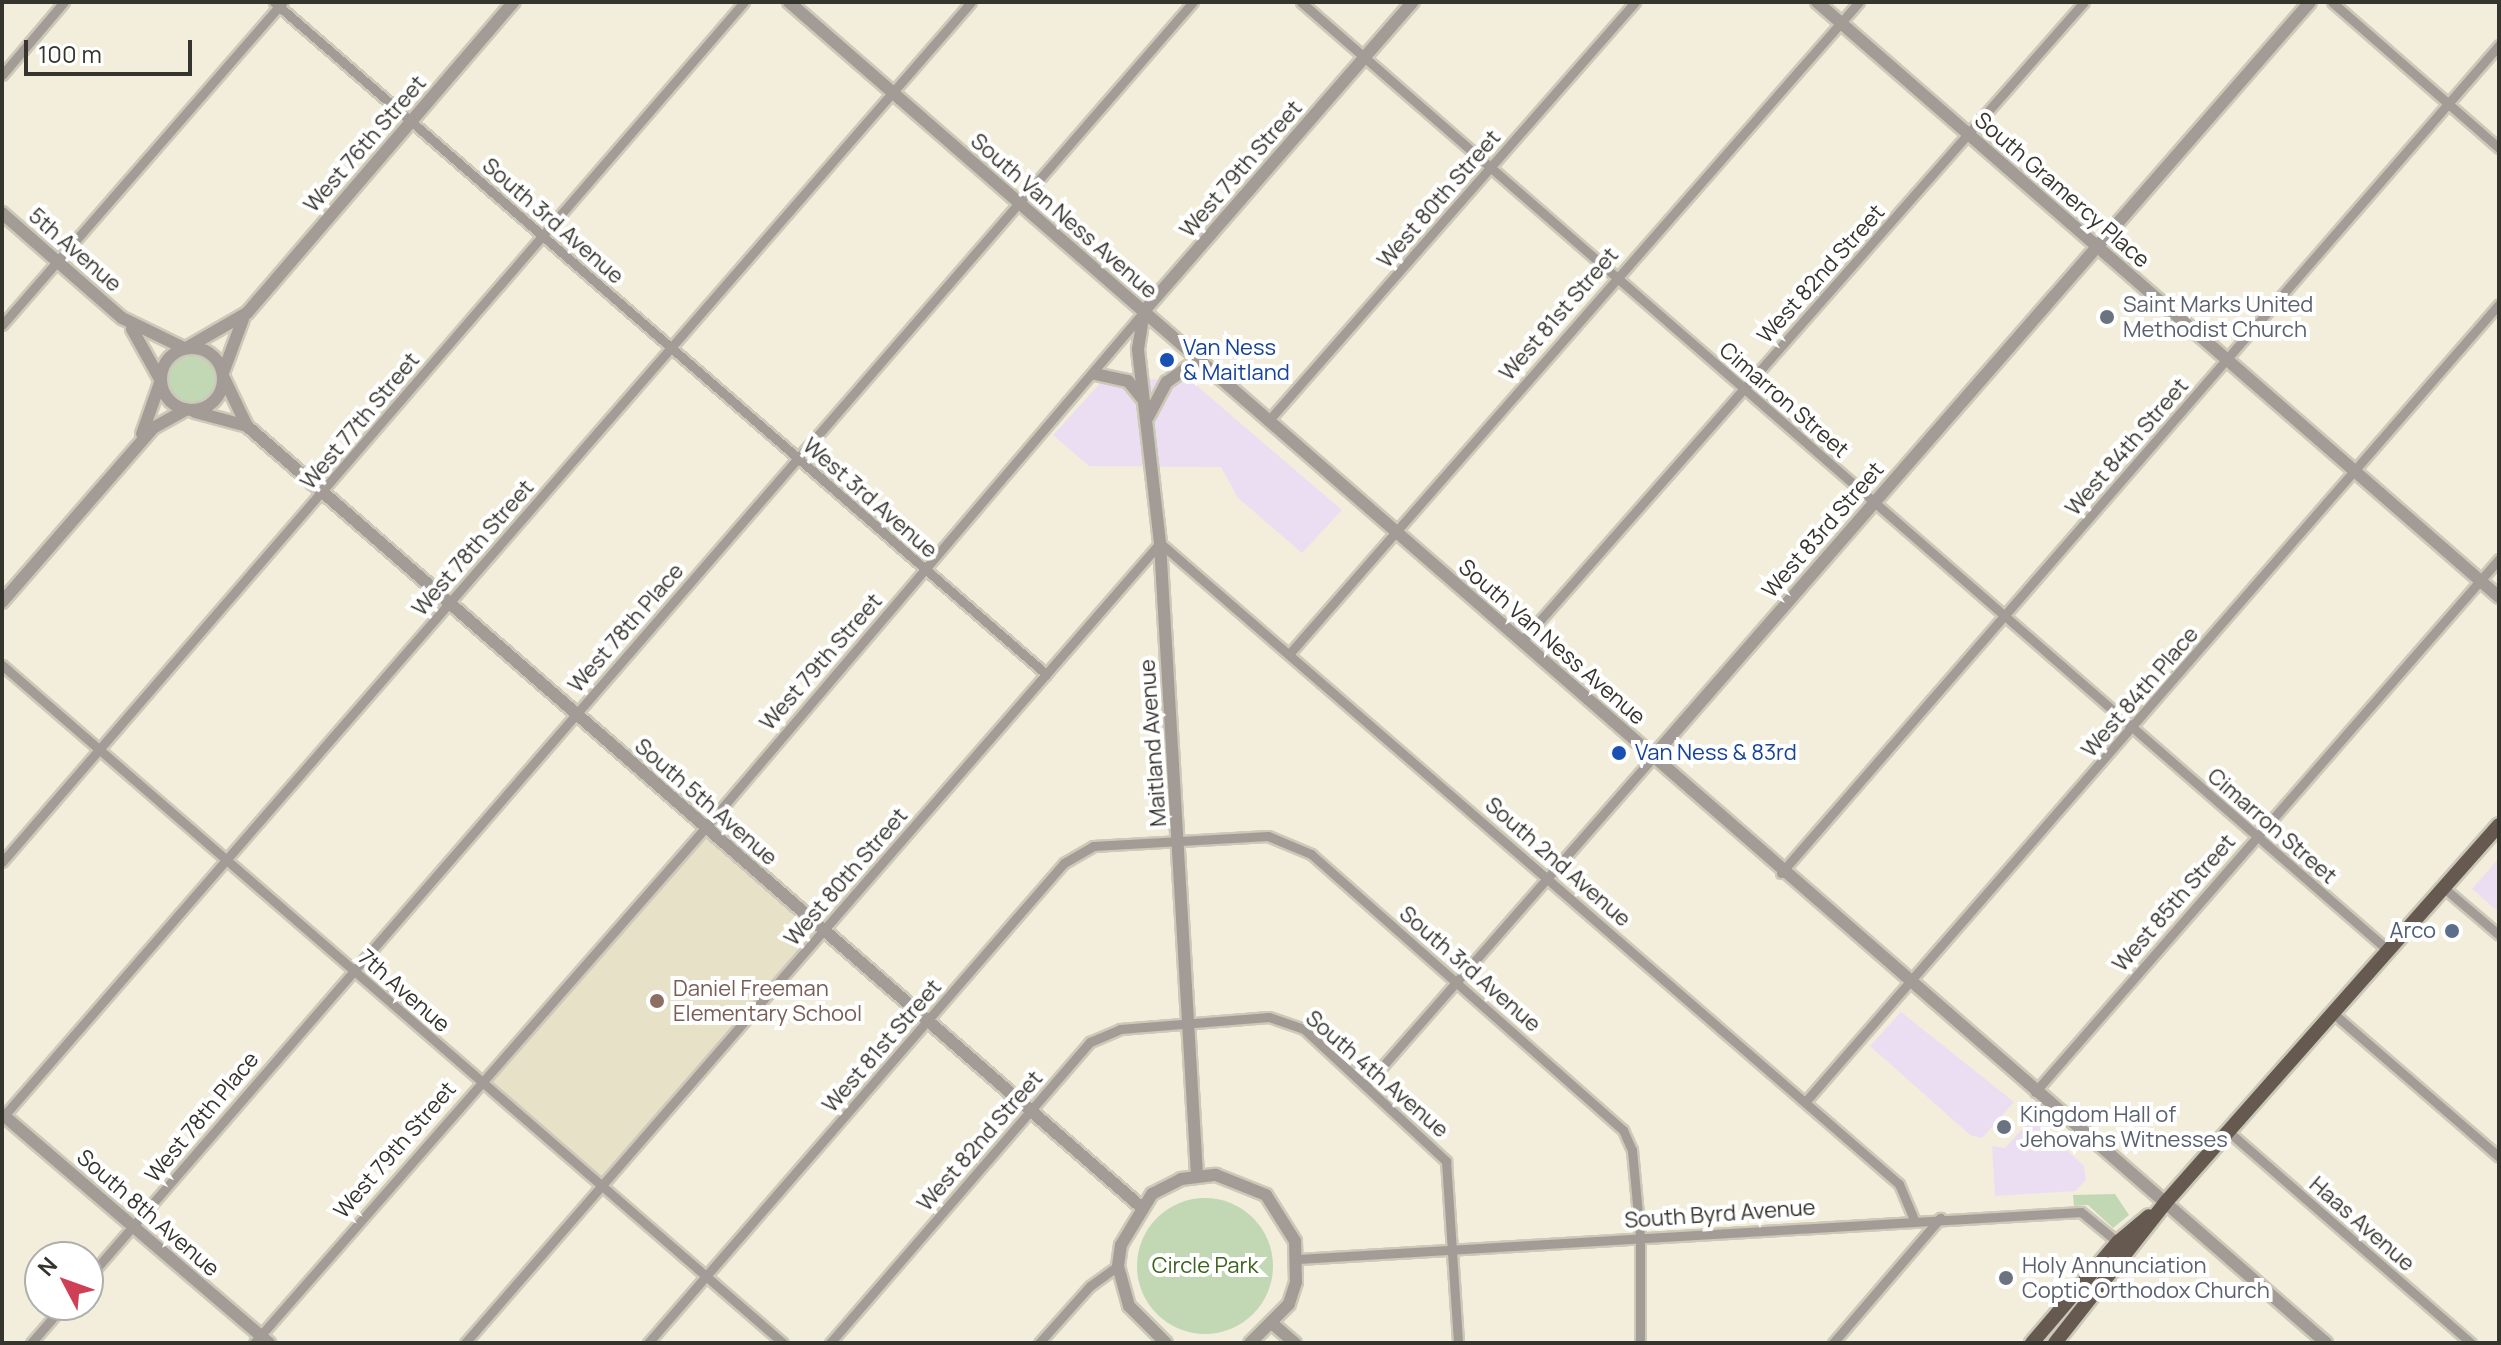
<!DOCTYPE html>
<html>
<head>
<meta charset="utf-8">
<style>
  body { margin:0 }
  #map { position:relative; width:2501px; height:1345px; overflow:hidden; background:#f2eedb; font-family:Manrope,sans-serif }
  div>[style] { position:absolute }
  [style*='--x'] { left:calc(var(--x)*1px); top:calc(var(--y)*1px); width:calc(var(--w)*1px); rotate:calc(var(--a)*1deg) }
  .commercial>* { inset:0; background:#ebdef2 }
  .built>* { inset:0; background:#e7e1c8; transform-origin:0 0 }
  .green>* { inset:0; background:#c2d8b5 }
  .round { border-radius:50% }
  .roads { filter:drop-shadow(2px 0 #ccc9b8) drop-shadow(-2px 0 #ccc9b8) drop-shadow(0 2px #ccc9b8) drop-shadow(0 -2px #ccc9b8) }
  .minor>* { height:9px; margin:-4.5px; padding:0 4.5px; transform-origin:4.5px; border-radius:4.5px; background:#a39c96 }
  .tertiary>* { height:12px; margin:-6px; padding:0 6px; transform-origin:6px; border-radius:6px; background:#a39c96 }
  .tertiary>.ring { margin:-6px; padding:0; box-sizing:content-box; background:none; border:12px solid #a39c96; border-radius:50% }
  .primary>* { height:14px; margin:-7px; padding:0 7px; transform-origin:7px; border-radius:7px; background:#655950 }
  .dots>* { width:22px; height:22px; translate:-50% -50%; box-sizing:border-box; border:4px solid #fff; border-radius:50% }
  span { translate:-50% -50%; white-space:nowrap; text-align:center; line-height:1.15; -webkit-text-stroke:8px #fff; paint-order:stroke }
  .street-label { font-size:22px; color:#35342d }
  .worship-label { font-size:22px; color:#5b616d }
  .left { translate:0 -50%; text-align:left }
  .transit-label { font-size:22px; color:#164399 }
  .service-label { font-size:22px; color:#4e5e75 }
  .right { translate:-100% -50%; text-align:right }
  .education-label { font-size:22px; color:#785e54 }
  .park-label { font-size:22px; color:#3d621e }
  .frame { position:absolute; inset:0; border:4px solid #35342d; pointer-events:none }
  .north { position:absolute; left:24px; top:1241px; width:80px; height:80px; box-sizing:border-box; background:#fff; border:2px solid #aeaeab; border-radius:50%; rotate:311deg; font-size:22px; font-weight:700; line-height:32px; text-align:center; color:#35342d }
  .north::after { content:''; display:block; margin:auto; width:28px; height:36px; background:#cf3f55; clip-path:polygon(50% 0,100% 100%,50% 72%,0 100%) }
  .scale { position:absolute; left:24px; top:40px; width:168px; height:36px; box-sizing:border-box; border:4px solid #35342d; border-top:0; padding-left:10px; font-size:24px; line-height:28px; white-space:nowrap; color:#35342d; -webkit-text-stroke:6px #fff; paint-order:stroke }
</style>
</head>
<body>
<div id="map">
  <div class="commercial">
    <i style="clip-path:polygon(1104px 379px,1190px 380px,1342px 510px,1302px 553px,1238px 498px,1221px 467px,1089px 466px,1053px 435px)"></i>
    <i style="clip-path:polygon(2499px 858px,2499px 912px,2472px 889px)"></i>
    <i style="clip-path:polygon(1901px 1012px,2014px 1102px,1982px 1138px,1970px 1135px,1870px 1046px)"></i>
    <i style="clip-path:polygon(2032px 1118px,2084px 1166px,2086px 1180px,2075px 1191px,1995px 1196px,1992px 1146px,2005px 1148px)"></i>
  </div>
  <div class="built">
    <i style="left:705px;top:828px;width:156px;height:339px;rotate:40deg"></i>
  </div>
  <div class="green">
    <i class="round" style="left:167px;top:355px;width:48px;height:48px"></i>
    <i style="clip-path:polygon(2115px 1194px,2129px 1215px,2113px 1228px,2088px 1205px,2074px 1206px,2073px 1195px)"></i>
    <i class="round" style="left:1137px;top:1198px;width:136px;height:136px"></i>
  </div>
  <div class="roads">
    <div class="minor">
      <i style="--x:274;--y:2;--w:1024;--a:41.04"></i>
      <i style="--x:1301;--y:2;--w:1444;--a:41.1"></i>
      <i style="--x:2332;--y:2;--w:222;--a:41.2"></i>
      <i style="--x:2;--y:75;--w:96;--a:-49.7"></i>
      <i style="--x:2;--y:325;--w:428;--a:-49"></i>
      <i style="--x:1269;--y:420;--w:556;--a:-48.79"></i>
      <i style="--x:1521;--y:642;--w:852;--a:-48.66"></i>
      <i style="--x:1290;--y:653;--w:865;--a:-48.85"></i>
      <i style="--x:2;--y:665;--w:1034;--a:40.96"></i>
      <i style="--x:2;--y:862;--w:1136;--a:-49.21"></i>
      <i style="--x:1781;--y:873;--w:1096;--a:-49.07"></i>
      <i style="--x:2444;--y:888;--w:72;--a:40.5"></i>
      <i style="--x:2334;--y:1014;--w:218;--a:40.9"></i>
      <i style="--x:1367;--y:1084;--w:433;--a:-48.8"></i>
      <i style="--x:2035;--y:1092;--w:707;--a:-48.96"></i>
      <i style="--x:1806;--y:1101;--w:1056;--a:-48.99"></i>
      <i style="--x:2;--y:1118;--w:1478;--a:-49.03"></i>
      <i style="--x:2229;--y:1132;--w:321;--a:41.1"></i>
      <i style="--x:1298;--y:1259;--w:784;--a:-3.44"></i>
      <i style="--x:2081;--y:1212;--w:52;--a:39.5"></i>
      <i style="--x:88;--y:1278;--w:1688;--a:-49.11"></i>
      <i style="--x:31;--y:1343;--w:50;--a:-49"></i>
      <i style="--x:254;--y:1343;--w:685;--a:-48.79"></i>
      <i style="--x:705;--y:828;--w:675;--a:-49.63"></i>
      <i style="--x:465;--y:1343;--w:1060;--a:-49.02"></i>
      <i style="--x:1160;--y:543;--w:978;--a:40.94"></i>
      <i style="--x:1899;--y:1184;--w:39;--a:67"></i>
      <i style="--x:648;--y:1343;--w:635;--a:-49.09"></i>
      <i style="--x:1064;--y:863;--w:34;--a:-30"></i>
      <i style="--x:1093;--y:846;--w:175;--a:-3.3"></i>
      <i style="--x:1268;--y:836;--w:47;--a:22.7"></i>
      <i style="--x:1311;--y:854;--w:417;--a:41.5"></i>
      <i style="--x:1623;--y:1130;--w:22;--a:66"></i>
      <i style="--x:1632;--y:1150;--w:87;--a:84.7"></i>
      <i style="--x:1640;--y:1237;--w:106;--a:90"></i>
      <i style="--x:830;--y:1343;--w:398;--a:-49.2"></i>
      <i style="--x:1090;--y:1042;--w:33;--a:-23"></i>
      <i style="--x:1120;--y:1029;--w:149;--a:-4.6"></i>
      <i style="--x:1269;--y:1017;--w:37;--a:19"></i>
      <i style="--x:1304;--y:1029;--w:194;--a:42.9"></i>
      <i style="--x:1446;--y:1161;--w:182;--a:86.2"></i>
      <i style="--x:1039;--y:1343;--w:76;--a:-48.2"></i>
      <i style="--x:1090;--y:1286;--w:34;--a:-36"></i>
      <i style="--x:1833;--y:1343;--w:165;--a:-49.4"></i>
    </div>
    <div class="tertiary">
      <i style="--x:789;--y:2;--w:2040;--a:41.1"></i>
      <i style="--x:1817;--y:2;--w:905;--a:41.1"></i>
      <i style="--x:2;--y:213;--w:159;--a:41.2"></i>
      <i style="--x:122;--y:318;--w:69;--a:25.8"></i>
      <i style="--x:132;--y:329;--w:57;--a:60.8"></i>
      <i style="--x:188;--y:347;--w:68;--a:-30"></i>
      <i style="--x:247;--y:313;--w:410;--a:-49.4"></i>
      <i class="ring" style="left:161px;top:348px;width:50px;height:50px"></i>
      <i style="--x:223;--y:373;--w:58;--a:-69.7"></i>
      <i style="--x:1095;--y:374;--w:34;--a:12"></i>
      <i style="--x:1128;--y:381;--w:22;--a:51"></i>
      <i style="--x:223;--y:376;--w:55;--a:64.4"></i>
      <i style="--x:247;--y:426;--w:1186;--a:41.14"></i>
      <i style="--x:195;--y:412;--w:54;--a:15.1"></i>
      <i style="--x:1148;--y:417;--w:40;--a:-62"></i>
      <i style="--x:1167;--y:382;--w:39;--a:-36"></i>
      <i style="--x:142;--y:434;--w:54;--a:-70.6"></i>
      <i style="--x:2;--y:602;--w:230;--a:-49"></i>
      <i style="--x:153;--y:428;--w:38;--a:-29"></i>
      <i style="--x:1652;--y:758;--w:1002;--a:-48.96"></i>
      <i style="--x:2;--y:1114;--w:352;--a:40.6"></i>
      <i style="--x:1197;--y:1175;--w:633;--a:-93.35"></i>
      <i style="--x:1160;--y:543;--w:195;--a:-96.5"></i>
      <i style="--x:1138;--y:349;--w:38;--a:-81"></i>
      <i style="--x:1144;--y:311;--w:410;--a:-49"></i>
      <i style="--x:1274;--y:1325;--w:28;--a:41"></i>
      <i style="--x:1166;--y:1343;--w:52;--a:-135"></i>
      <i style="--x:1129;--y:1306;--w:41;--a:-105.4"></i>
      <i style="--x:1118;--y:1266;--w:21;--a:-82"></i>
      <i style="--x:1121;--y:1245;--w:60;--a:-58.7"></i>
      <i style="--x:1152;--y:1194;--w:33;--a:-27"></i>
      <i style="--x:1181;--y:1179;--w:35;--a:-7"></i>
      <i style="--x:1216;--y:1175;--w:54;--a:21.8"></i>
      <i style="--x:1266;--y:1195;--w:54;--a:57.8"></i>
      <i style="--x:1295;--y:1241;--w:41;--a:88.6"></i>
      <i style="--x:1296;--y:1282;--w:23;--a:108"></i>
      <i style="--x:1289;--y:1304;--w:55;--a:135"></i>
    </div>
    <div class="primary">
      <i style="--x:2032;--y:1343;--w:133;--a:-49.6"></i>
      <i style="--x:2118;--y:1242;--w:40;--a:-40"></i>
      <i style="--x:2055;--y:1343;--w:178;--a:-51.8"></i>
      <i style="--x:2165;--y:1203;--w:504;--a:-48.54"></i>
    </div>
  </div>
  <div class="dots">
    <i style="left:2107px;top:317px;background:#6b7280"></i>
    <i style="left:1167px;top:360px;background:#1a4fb4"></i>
    <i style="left:1619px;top:753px;background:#1a4fb4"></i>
    <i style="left:2452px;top:931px;background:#5c6f8a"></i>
    <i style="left:657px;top:1001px;background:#8d6e63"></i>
    <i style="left:2004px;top:1127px;background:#6b7280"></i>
    <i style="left:2006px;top:1278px;background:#6b7280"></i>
  </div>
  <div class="street-label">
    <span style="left:365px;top:144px;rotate:-49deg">West 76th Street</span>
    <span style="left:1241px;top:169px;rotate:-49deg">West 79th Street</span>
    <span style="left:2062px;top:190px;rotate:41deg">South Gramercy Place</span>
    <span style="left:1439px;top:199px;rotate:-49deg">West 80th Street</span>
    <span style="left:1064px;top:216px;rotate:41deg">South Van Ness Avenue</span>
    <span style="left:553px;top:221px;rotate:41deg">South 3rd Avenue</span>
    <span style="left:75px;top:250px;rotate:41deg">5th Avenue</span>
    <span style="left:1821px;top:274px;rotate:-48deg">West 82nd Street</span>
    <span style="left:1559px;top:314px;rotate:-49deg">West 81st Street</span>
    <span style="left:1784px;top:400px;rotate:41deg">Cimarron Street</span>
    <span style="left:360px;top:421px;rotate:-50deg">West 77th Street</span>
    <span style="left:2127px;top:447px;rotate:-49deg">West 84th Street</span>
    <span style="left:870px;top:498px;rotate:41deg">West 3rd Avenue</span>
    <span style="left:1823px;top:530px;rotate:-49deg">West 83rd Street</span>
    <span style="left:473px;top:548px;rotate:-49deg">West 78th Street</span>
    <span style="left:626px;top:628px;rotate:-49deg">West 78th Place</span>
    <span style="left:1552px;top:642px;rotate:41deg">South Van Ness Avenue</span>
    <span style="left:821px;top:662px;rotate:-49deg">West 79th Street</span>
    <span style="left:2140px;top:692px;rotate:-49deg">West 84th Place</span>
    <span style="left:1153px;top:743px;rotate:-94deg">Maitland Avenue</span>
    <span style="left:706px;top:802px;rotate:41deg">South 5th Avenue</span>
    <span style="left:2272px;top:826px;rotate:41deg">Cimarron Street</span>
    <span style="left:1558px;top:862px;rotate:41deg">South 2nd Avenue</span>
    <span style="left:846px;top:877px;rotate:-49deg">West 80th Street</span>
    <span style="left:2174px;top:903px;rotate:-49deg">West 85th Street</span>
    <span style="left:1470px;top:969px;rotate:41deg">South 3rd Avenue</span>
    <span style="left:404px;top:991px;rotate:41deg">7th Avenue</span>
    <span style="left:882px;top:1046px;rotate:-49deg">West 81st Street</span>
    <span style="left:1377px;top:1074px;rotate:41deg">South 4th Avenue</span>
    <span style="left:202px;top:1117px;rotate:-50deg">West 78th Place</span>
    <span style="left:980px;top:1141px;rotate:-49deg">West 82nd Street</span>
    <span style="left:395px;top:1150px;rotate:-49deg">West 79th Street</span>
    <span style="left:148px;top:1213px;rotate:41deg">South 8th Avenue</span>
    <span style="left:1720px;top:1214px;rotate:-4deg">South Byrd Avenue</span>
    <span style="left:2362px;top:1224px;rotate:41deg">Haas Avenue</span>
  </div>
  <div class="worship-label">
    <span class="left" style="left:2123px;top:317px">Saint Marks United<br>Methodist Church</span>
    <span class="left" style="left:2020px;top:1127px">Kingdom Hall of<br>Jehovahs Witnesses</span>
    <span class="left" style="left:2022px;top:1278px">Holy Annunciation<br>Coptic Orthodox Church</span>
  </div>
  <div class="transit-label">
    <span class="left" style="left:1183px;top:360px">Van Ness<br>&amp; Maitland</span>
    <span class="left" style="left:1635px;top:753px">Van Ness &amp; 83rd</span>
  </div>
  <div class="service-label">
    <span class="right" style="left:2436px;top:931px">Arco</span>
  </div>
  <div class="education-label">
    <span class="left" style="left:673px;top:1001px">Daniel Freeman<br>Elementary School</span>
  </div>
  <div class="park-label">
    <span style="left:1205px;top:1266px">Circle Park</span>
  </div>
  <div class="frame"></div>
  <div class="north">N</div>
  <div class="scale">100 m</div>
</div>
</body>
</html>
